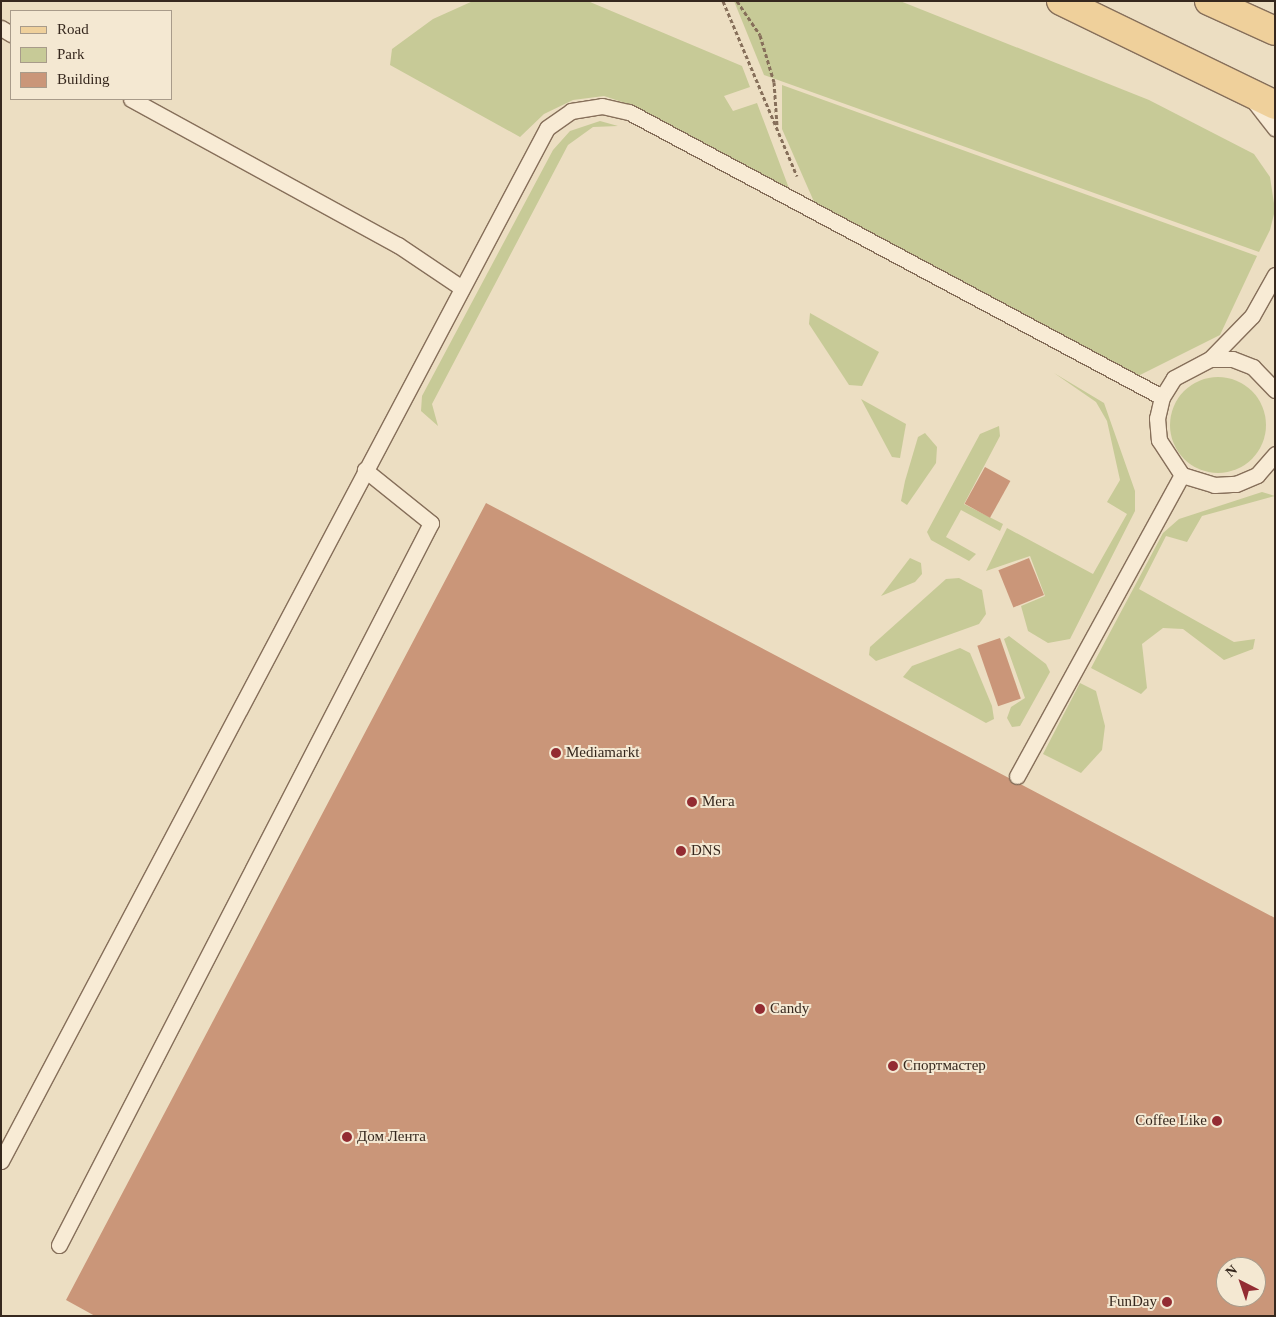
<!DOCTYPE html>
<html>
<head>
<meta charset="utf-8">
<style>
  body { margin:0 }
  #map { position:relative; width:1276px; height:1317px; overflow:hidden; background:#ecdec2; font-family:"Times New Roman",serif }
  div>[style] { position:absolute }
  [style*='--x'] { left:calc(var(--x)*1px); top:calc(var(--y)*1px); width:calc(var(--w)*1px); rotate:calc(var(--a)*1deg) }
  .green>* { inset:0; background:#c7ca97 }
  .round { border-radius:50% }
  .building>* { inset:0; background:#ca9679; transform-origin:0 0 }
  .path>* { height:3px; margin-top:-1.5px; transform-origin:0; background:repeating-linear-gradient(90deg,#866f5a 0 4px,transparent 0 6.5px) }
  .roads { filter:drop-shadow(1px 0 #866f5a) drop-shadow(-1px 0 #866f5a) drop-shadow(0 1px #866f5a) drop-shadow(0 -1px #866f5a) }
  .lane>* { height:15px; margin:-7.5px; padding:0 7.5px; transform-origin:7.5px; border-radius:7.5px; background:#f8ebd5 }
  .primary>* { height:28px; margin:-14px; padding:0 14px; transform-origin:14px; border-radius:14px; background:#efd09b }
  .dots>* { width:14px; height:14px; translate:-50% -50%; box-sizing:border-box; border:2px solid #f4e8d2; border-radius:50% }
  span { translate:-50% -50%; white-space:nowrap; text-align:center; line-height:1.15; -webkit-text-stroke:4px #f4e8d2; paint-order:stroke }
  .poi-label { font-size:15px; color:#36281e }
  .left { translate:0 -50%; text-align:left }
  .right { translate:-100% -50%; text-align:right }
  .frame { position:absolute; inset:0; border:2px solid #36281e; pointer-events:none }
  .legend { position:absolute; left:10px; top:10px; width:162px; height:90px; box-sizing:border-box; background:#f4e8d2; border:1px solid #a89b8a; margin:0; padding:6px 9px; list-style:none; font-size:15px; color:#36281e }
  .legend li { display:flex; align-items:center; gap:10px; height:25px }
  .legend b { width:25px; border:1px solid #a89b8a }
  .north { position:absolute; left:1216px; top:1257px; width:50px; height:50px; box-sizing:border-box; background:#f4e8d2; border:1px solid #a89b8a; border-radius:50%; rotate:319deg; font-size:14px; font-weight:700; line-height:20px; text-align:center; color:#36281e }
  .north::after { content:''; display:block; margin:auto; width:18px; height:22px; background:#932c32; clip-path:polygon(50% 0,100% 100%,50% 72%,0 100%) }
</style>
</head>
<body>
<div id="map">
  <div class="green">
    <i style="clip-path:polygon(473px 1px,590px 2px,742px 66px,750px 87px,724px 96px,733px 111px,757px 103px,790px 191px,628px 104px,604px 96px,573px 100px,544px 114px,520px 137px,390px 65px,392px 49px,433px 19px)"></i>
    <i style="clip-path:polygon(734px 1px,900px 1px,1149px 100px,1254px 154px,1270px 177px,1275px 210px,1270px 230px,1259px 252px,764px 75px)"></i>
    <i style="clip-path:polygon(782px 85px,1257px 256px,1220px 335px,1138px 376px,815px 204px,782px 129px)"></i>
    <i style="clip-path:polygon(600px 121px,618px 126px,593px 127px,568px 145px,432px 404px,438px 426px,421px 411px,422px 396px,553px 150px,570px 131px)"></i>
    <i style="clip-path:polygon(810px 313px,879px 352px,862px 386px,849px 385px,809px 324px)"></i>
    <i style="clip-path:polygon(1054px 373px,1104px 403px,1135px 491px,1135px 511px,1070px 639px,1048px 643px,1028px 631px,1021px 606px,1045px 596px,1030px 556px,986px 571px,1007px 528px,1093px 574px,1127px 514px,1107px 502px,1120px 480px,1107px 421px,1096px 402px)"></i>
    <i class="round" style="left:1170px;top:377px;width:96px;height:96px"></i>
    <i style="clip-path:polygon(861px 399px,906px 424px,900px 458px,892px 457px)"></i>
    <i style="clip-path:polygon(999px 426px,1000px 436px,964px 504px,1003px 524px,1000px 531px,961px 510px,946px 537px,976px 554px,969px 561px,931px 540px,927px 532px,980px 434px)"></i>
    <i style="clip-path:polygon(925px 433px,937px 447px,936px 463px,907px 505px,901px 501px,905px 481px,918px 437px)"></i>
    <i style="clip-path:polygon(1262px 492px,1275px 496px,1202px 516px,1187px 542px,1166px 536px,1139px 589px,1234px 642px,1255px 639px,1253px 649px,1224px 660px,1183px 629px,1163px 628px,1142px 644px,1147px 688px,1141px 694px,1091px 668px,1163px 533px,1179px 519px)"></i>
    <i style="clip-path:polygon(910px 558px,921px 563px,922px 574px,915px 582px,881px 596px)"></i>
    <i style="clip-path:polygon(959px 578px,982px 590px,986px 614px,979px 624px,876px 661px,869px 655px,870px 647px,946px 579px)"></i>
    <i style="clip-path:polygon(1009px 636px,1046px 664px,1050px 672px,1020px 726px,1012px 727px,1007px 718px,1011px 707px,1025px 698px,1004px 639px)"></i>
    <i style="clip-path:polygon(960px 648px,970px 653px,992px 706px,994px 719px,986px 723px,903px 677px,912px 666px)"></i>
    <i style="clip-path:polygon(1080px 683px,1096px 691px,1105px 726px,1102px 750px,1081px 773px,1043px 754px)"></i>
  </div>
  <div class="building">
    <i style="left:985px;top:467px;width:29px;height:42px;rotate:29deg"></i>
    <i style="clip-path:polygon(evenodd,486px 503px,1275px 918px,1275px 1316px,95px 1316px,66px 1300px,486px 503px,1226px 1267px,1256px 1267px,1256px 1297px,1226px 1297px,1226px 1267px)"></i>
    <i style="left:1029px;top:558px;width:40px;height:33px;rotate:68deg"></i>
    <i style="left:1000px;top:638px;width:64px;height:24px;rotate:71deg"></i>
  </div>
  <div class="path">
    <i style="--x:723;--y:1;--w:190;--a:67.1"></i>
    <i style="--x:737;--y:1;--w:41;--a:55.9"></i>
    <i style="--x:760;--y:35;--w:49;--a:73.4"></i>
    <i style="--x:774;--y:82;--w:43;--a:86"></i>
  </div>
  <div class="roads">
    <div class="lane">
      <i style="--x:1;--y:28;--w:12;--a:31"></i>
      <i style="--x:131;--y:99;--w:304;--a:28.7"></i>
      <i style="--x:398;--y:245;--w:77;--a:33.9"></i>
      <i style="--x:1253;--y:100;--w:36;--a:52"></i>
      <i style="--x:1210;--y:359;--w:60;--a:-45.7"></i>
      <i style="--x:1252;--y:316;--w:47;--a:-60.7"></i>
      <i style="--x:1275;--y:390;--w:32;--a:-134"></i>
      <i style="--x:1253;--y:367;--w:22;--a:-159"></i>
      <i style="--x:1232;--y:359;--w:22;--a:180"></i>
      <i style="--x:1210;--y:359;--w:41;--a:152.2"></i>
      <i style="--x:1174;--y:378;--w:22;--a:122"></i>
      <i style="--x:1162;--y:397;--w:22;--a:103"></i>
      <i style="--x:1157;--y:418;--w:22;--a:85"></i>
      <i style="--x:1159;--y:440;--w:42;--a:56.7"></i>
      <i style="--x:1182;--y:475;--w:34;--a:17"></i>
      <i style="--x:1214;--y:485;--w:22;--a:-3"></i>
      <i style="--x:1236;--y:484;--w:23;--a:-23"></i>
      <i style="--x:1257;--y:475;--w:28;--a:-49"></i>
      <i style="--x:1017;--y:776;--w:343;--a:-61.3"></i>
      <i style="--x:1;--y:1161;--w:1168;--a:-62.14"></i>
      <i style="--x:547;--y:128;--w:29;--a:-35"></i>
      <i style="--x:571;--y:111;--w:31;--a:-9"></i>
      <i style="--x:602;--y:106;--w:28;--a:13"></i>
      <i style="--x:629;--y:112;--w:604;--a:28.13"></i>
      <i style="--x:59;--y:1245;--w:812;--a:-62.74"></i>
      <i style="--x:431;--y:523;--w:85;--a:-141.2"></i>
    </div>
    <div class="primary">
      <i style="--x:1061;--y:1;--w:238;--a:25.9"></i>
      <i style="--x:1209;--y:1;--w:72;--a:24.4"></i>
    </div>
  </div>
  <div class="dots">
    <i style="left:556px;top:753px;background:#932c32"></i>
    <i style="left:692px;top:802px;background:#932c32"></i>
    <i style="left:681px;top:851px;background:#932c32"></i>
    <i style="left:760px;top:1009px;background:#932c32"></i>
    <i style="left:893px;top:1066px;background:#932c32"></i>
    <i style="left:1217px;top:1121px;background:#932c32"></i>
    <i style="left:347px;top:1137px;background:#932c32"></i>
    <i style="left:1167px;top:1302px;background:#932c32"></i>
  </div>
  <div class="poi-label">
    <span class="left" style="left:566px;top:753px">Mediamarkt</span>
    <span class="left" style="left:702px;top:802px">Мега</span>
    <span class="left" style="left:691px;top:851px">DNS</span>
    <span class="left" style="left:770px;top:1009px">Candy</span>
    <span class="left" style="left:903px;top:1066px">Спортмастер</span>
    <span class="right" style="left:1207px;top:1121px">Coffee Like</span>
    <span class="left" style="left:357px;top:1137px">Дом Лента</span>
    <span class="right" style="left:1157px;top:1302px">FunDay</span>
  </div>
  <div class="frame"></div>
  <ul class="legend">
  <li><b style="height:6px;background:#efd09b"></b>Road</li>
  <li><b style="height:14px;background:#c7ca97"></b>Park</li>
  <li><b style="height:14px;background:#ca9679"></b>Building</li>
  </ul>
  <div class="north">N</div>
</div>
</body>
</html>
